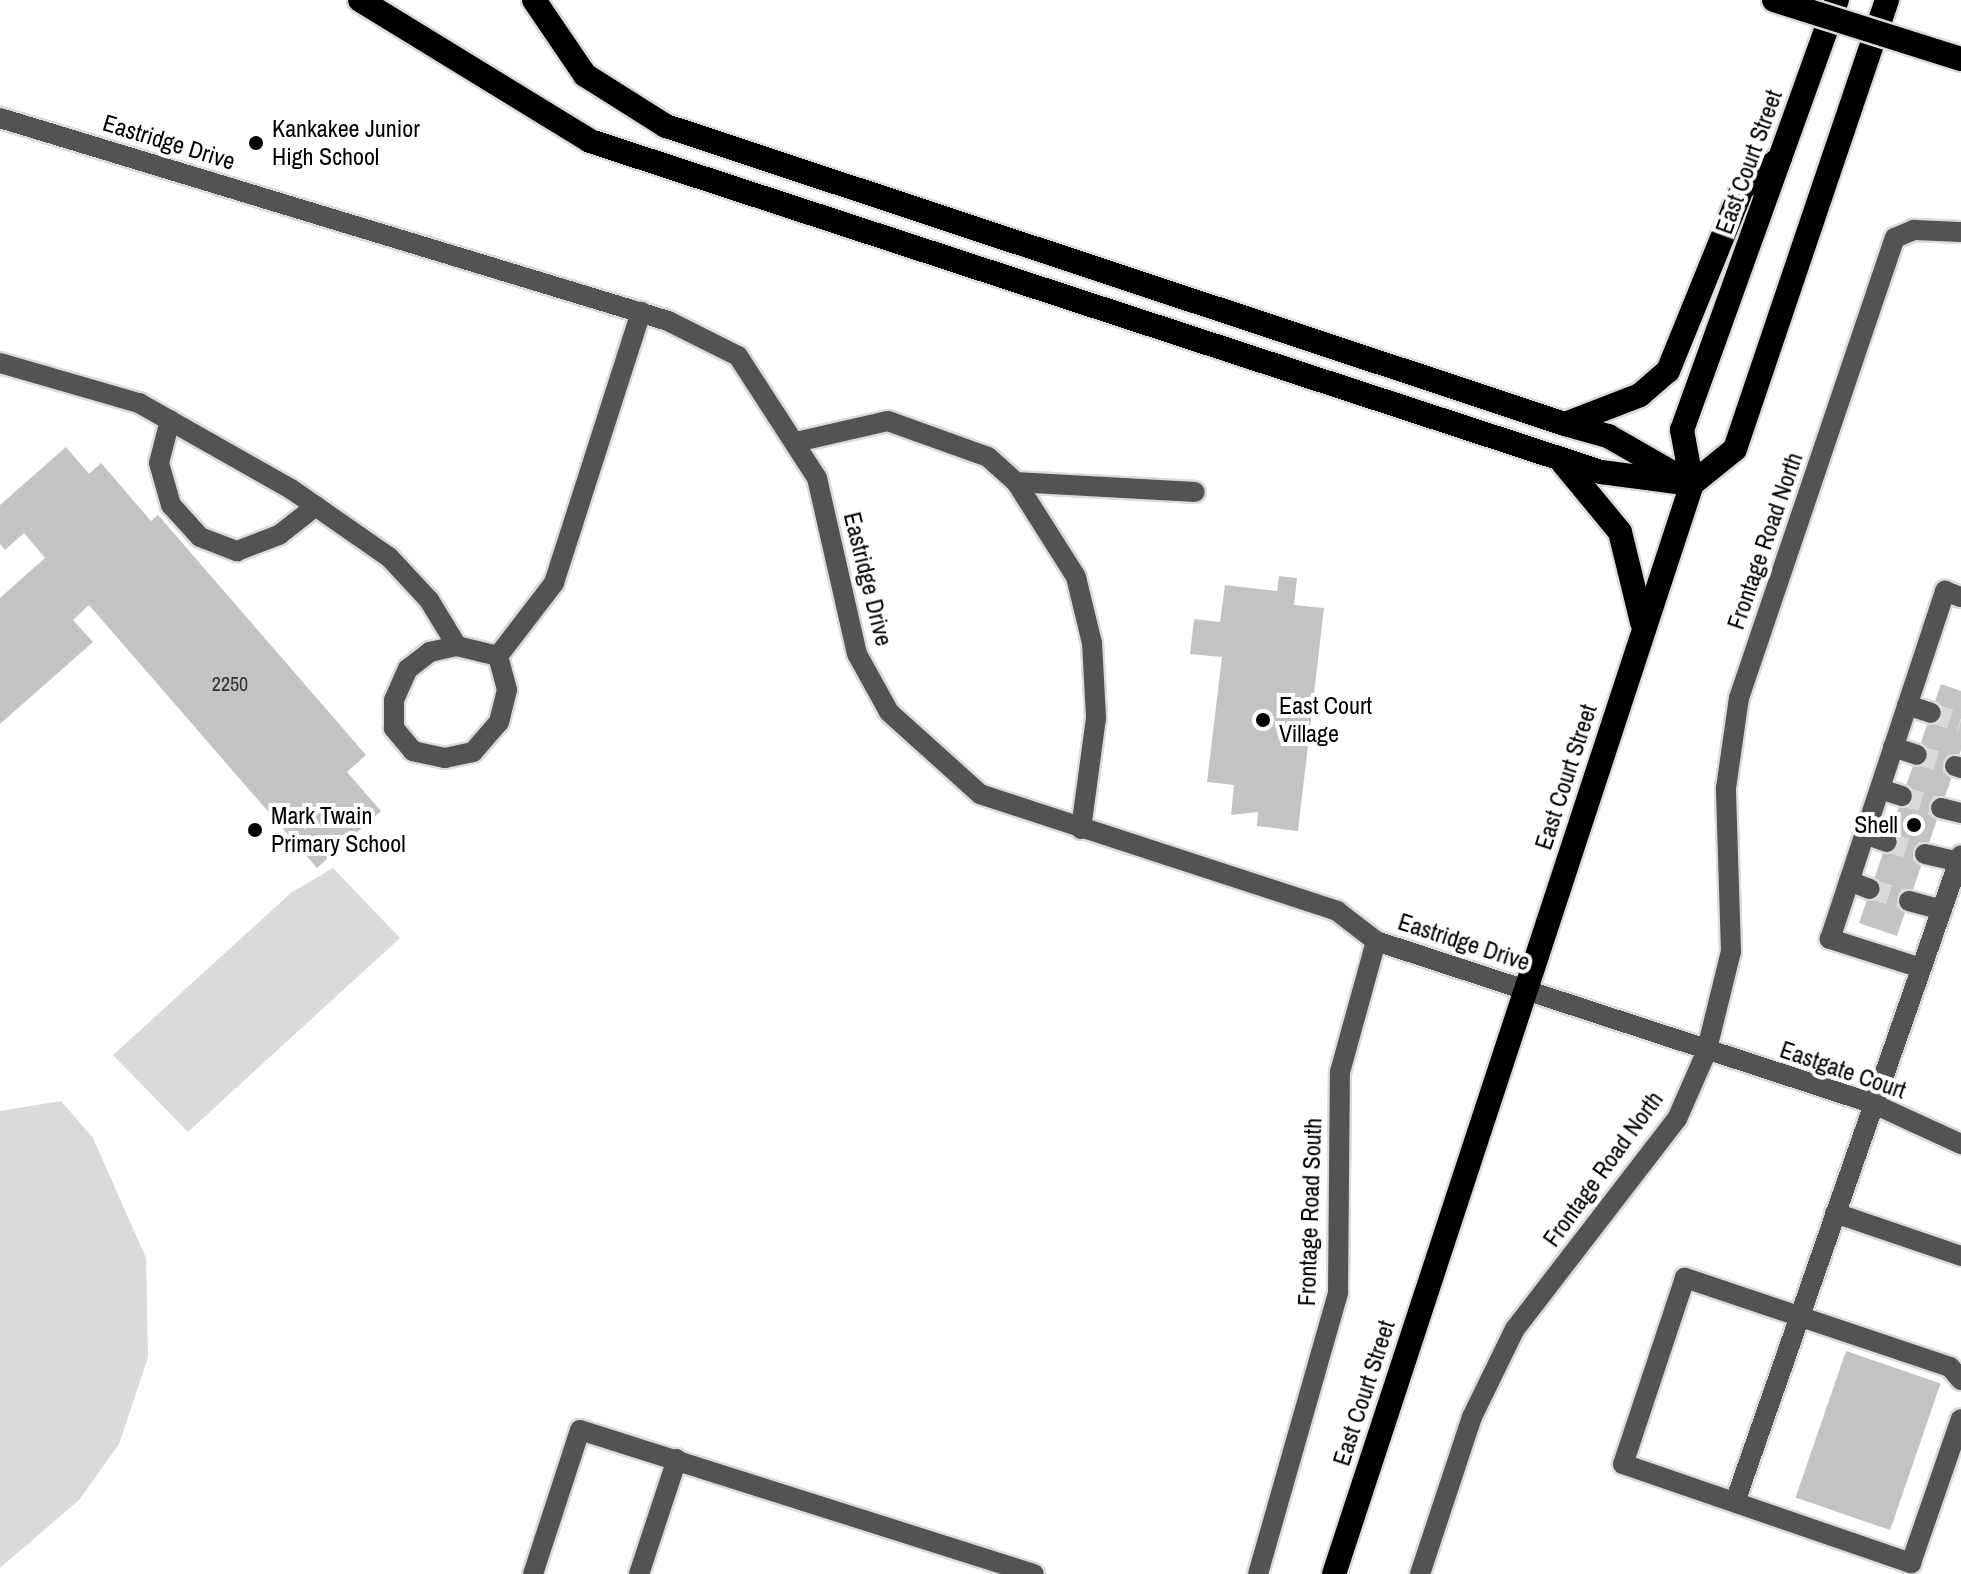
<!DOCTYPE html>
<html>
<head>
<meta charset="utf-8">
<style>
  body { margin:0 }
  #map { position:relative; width:1961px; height:1574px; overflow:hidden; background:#fff; font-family:"Archivo Narrow",sans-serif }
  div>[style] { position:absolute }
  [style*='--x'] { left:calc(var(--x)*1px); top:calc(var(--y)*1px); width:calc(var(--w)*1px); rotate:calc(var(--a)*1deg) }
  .green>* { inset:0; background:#dadada }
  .building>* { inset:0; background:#c3c3c3; transform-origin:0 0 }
  .minor-tunnel>* { height:20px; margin-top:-10px; transform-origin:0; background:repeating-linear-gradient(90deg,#d9d9d9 0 20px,transparent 0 30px) }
  .roads { filter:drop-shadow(2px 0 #dbdbdb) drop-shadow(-2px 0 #dbdbdb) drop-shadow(0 2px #dbdbdb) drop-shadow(0 -2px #dbdbdb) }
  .minor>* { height:20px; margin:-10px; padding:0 10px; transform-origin:10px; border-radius:10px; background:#535353 }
  .highway>* { height:24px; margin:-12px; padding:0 12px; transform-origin:12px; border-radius:12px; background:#000 }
  .bridges { filter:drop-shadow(2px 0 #dbdbdb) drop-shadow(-2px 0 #dbdbdb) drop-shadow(0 2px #dbdbdb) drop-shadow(0 -2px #dbdbdb) }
  .highway-bridge>* { height:24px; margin:-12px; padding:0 12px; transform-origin:12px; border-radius:12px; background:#000 }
  .dots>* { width:22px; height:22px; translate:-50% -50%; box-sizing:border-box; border:4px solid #fff; border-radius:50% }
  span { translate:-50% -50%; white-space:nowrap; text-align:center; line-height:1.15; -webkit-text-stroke:8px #fff; paint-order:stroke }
  .number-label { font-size:20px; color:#313131 }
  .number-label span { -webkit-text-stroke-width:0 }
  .poi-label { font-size:24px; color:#000 }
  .left { translate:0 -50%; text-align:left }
  .right { translate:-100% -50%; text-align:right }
  .street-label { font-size:24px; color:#000 }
</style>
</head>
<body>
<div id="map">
  <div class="green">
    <i style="clip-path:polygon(333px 868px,400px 938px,188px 1132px,113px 1055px,292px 892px)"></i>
    <i style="clip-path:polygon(61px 1101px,93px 1138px,146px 1258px,148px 1357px,119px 1444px,79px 1500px,0 1568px,0 1111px)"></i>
  </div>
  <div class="building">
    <i style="clip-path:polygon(66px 447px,89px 474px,101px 463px,151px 521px,158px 515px,366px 755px,347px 772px,381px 811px,317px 868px,89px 605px,73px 620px,93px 642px,0 724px,0 598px,45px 558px,24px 533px,5px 550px,0 544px,0 505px)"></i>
    <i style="clip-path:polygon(1279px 576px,1297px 578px,1294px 605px,1324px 608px,1298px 831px,1257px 826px,1258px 812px,1231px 815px,1234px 785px,1207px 782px,1222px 657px,1190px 654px,1194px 619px,1220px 622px,1225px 585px,1277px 591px)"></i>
    <i style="clip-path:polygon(1941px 684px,1961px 691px,1961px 750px,1897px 936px,1859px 923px)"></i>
    <i style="left:1846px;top:1351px;width:100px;height:155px;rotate:19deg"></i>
  </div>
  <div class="minor-tunnel">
    <i style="--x:1931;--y:713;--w:31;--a:17"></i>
    <i style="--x:1917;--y:755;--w:40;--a:16"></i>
    <i style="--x:1902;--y:796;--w:41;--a:17.1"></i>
    <i style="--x:1887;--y:842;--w:40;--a:18"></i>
    <i style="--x:1870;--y:889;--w:41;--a:17.1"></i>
  </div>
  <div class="roads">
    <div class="minor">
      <i style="--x:0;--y:118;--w:698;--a:16.9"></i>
      <i style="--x:668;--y:321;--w:78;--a:26.6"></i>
      <i style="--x:738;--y:356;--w:145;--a:57.1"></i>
      <i style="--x:817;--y:478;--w:180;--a:77.2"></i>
      <i style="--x:857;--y:654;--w:66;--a:61.1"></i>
      <i style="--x:889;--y:712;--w:122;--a:42"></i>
      <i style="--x:980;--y:794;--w:376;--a:18.1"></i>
      <i style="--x:1337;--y:911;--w:49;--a:37.6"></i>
      <i style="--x:1376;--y:941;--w:524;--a:18.12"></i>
      <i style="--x:1874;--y:1104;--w:96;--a:24.7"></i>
      <i style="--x:0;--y:363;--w:145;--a:16.1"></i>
      <i style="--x:139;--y:403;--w:175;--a:29.5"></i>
      <i style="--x:291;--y:489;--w:119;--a:34.8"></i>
      <i style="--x:389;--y:557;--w:59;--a:47.1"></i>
      <i style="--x:429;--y:600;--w:54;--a:58.7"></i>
      <i style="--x:170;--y:420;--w:44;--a:104.3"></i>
      <i style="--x:159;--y:463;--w:44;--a:74.1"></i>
      <i style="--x:171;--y:505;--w:43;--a:47.8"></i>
      <i style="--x:200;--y:537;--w:40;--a:21"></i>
      <i style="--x:237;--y:551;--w:45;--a:-20.9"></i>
      <i style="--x:279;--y:535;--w:47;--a:-38.1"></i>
      <i style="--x:796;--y:442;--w:94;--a:-12.9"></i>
      <i style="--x:888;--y:421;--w:106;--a:19.8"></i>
      <i style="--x:988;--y:457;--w:38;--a:42"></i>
      <i style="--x:1016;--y:482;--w:112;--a:57.7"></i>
      <i style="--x:1076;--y:577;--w:68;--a:76.4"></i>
      <i style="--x:1092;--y:643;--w:75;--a:86.9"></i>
      <i style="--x:1096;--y:718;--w:112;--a:97.7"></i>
      <i style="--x:1016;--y:482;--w:179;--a:3.2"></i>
      <i style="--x:498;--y:656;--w:35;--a:75"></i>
      <i style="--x:507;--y:690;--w:33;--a:104"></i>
      <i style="--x:499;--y:722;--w:40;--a:131"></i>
      <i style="--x:473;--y:752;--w:29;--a:168"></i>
      <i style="--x:445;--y:758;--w:33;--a:-168"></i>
      <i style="--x:413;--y:751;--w:30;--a:-130"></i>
      <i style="--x:394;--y:728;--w:28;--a:-90"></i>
      <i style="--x:394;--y:700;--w:34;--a:-66"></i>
      <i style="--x:408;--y:669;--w:28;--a:-38"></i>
      <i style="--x:430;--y:652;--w:28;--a:-13"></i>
      <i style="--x:457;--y:646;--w:42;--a:13.7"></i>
      <i style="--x:498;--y:656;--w:92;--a:-52.5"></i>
      <i style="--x:554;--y:583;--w:285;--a:-72.2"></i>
      <i style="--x:1907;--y:705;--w:25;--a:18"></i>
      <i style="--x:1893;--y:747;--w:25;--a:18"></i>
      <i style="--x:1955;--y:766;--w:6;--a:18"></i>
      <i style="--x:1880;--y:789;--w:23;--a:18"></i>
      <i style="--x:1941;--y:808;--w:21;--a:14"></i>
      <i style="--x:1865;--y:834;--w:23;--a:20"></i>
      <i style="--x:1925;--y:854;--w:35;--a:13"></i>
      <i style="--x:1849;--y:881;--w:22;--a:21"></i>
      <i style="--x:1909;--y:901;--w:34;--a:15"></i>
      <i style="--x:1921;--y:968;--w:96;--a:-162.3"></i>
      <i style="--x:1830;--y:939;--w:367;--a:-71.7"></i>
      <i style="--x:1945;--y:591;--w:17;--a:21"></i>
      <i style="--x:1835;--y:1213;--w:133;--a:18.8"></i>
      <i style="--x:1961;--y:1380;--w:17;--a:-130"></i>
      <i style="--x:1950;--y:1367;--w:280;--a:-161.4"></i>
      <i style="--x:1685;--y:1278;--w:196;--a:108.4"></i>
      <i style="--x:1623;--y:1464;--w:305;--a:19"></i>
      <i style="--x:1911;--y:1563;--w:152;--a:-70.9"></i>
      <i style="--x:1735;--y:1502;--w:685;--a:-70.75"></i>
      <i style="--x:533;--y:1574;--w:151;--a:-71.9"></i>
      <i style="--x:580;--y:1430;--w:476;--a:17.6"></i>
      <i style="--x:639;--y:1574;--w:121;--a:-71.7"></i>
      <i style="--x:1258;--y:1574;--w:292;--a:-74.1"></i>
      <i style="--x:1338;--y:1293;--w:221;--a:-89.5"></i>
      <i style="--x:1340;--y:1072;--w:136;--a:-74.6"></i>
      <i style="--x:1420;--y:1574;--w:165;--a:-71.7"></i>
      <i style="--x:1472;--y:1417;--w:98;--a:-64"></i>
      <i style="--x:1515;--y:1329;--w:265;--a:-52.4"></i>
      <i style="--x:1677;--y:1119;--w:72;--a:-66.3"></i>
      <i style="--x:1706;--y:1053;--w:105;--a:-76.2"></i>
      <i style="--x:1731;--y:951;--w:163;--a:-91.8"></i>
      <i style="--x:1726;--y:788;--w:91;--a:-81.8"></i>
      <i style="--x:1739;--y:698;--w:486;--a:-71.3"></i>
      <i style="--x:1895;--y:238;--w:21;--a:-23"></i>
      <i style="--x:1914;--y:230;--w:47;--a:2.4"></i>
    </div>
    <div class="highway">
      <i style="--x:360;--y:0;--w:270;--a:31.5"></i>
      <i style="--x:590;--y:141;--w:1064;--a:18.13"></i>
      <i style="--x:1601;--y:472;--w:92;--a:7.5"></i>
      <i style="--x:1692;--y:484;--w:55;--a:-39.1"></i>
      <i style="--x:1735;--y:449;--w:474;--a:-71.3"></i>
      <i style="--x:534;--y:0;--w:91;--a:55.8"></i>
      <i style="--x:585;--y:75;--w:96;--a:32.2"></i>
      <i style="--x:666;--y:126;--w:947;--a:18.34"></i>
      <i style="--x:1565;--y:424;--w:80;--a:-21.1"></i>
      <i style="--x:1640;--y:395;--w:37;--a:-41"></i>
      <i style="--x:1668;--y:371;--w:196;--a:-67.9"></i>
      <i style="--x:1742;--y:189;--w:49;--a:-39.2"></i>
      <i style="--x:1565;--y:424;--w:45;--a:15.6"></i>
      <i style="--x:1608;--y:436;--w:83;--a:29.7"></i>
      <i style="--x:1563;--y:463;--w:89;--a:50.4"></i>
      <i style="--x:1620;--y:532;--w:93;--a:76.3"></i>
      <i style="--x:1334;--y:1574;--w:1147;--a:-71.82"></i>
      <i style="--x:1692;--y:484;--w:55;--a:-100.5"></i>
      <i style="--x:1682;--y:430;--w:457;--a:-70.2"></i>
    </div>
  </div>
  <div class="bridges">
    <div class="highway-bridge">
      <i style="--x:1774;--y:0;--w:196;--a:17.5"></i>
    </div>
  </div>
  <div class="dots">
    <i style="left:256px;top:143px;background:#000"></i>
    <i style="left:1263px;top:720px;background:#000"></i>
    <i style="left:1914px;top:825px;background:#000"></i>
    <i style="left:255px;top:830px;background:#000"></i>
  </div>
  <div class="number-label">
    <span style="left:230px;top:683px">2250</span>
  </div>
  <div class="poi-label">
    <span class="left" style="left:272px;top:143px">Kankakee Junior<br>High School</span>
    <span class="left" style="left:1279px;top:720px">East Court<br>Village</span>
    <span class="left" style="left:271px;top:830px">Mark Twain<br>Primary School</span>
    <span class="right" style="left:1898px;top:825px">Shell</span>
  </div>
  <div class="street-label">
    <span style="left:169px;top:142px;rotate:17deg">Eastridge Drive</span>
    <span style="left:1749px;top:162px;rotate:-70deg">East Court Street</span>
    <span style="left:1765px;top:541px;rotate:-71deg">Frontage Road North</span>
    <span style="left:868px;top:579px;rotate:76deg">Eastridge Drive</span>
    <span style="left:1566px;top:777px;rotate:-72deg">East Court Street</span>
    <span style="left:1464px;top:942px;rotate:18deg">Eastridge Drive</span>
    <span style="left:1843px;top:1070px;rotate:19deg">Eastgate Court</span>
    <span style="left:1603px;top:1169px;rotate:-54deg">Frontage Road North</span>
    <span style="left:1310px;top:1212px;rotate:-88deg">Frontage Road South</span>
    <span style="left:1364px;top:1393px;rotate:-72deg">East Court Street</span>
  </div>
</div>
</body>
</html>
